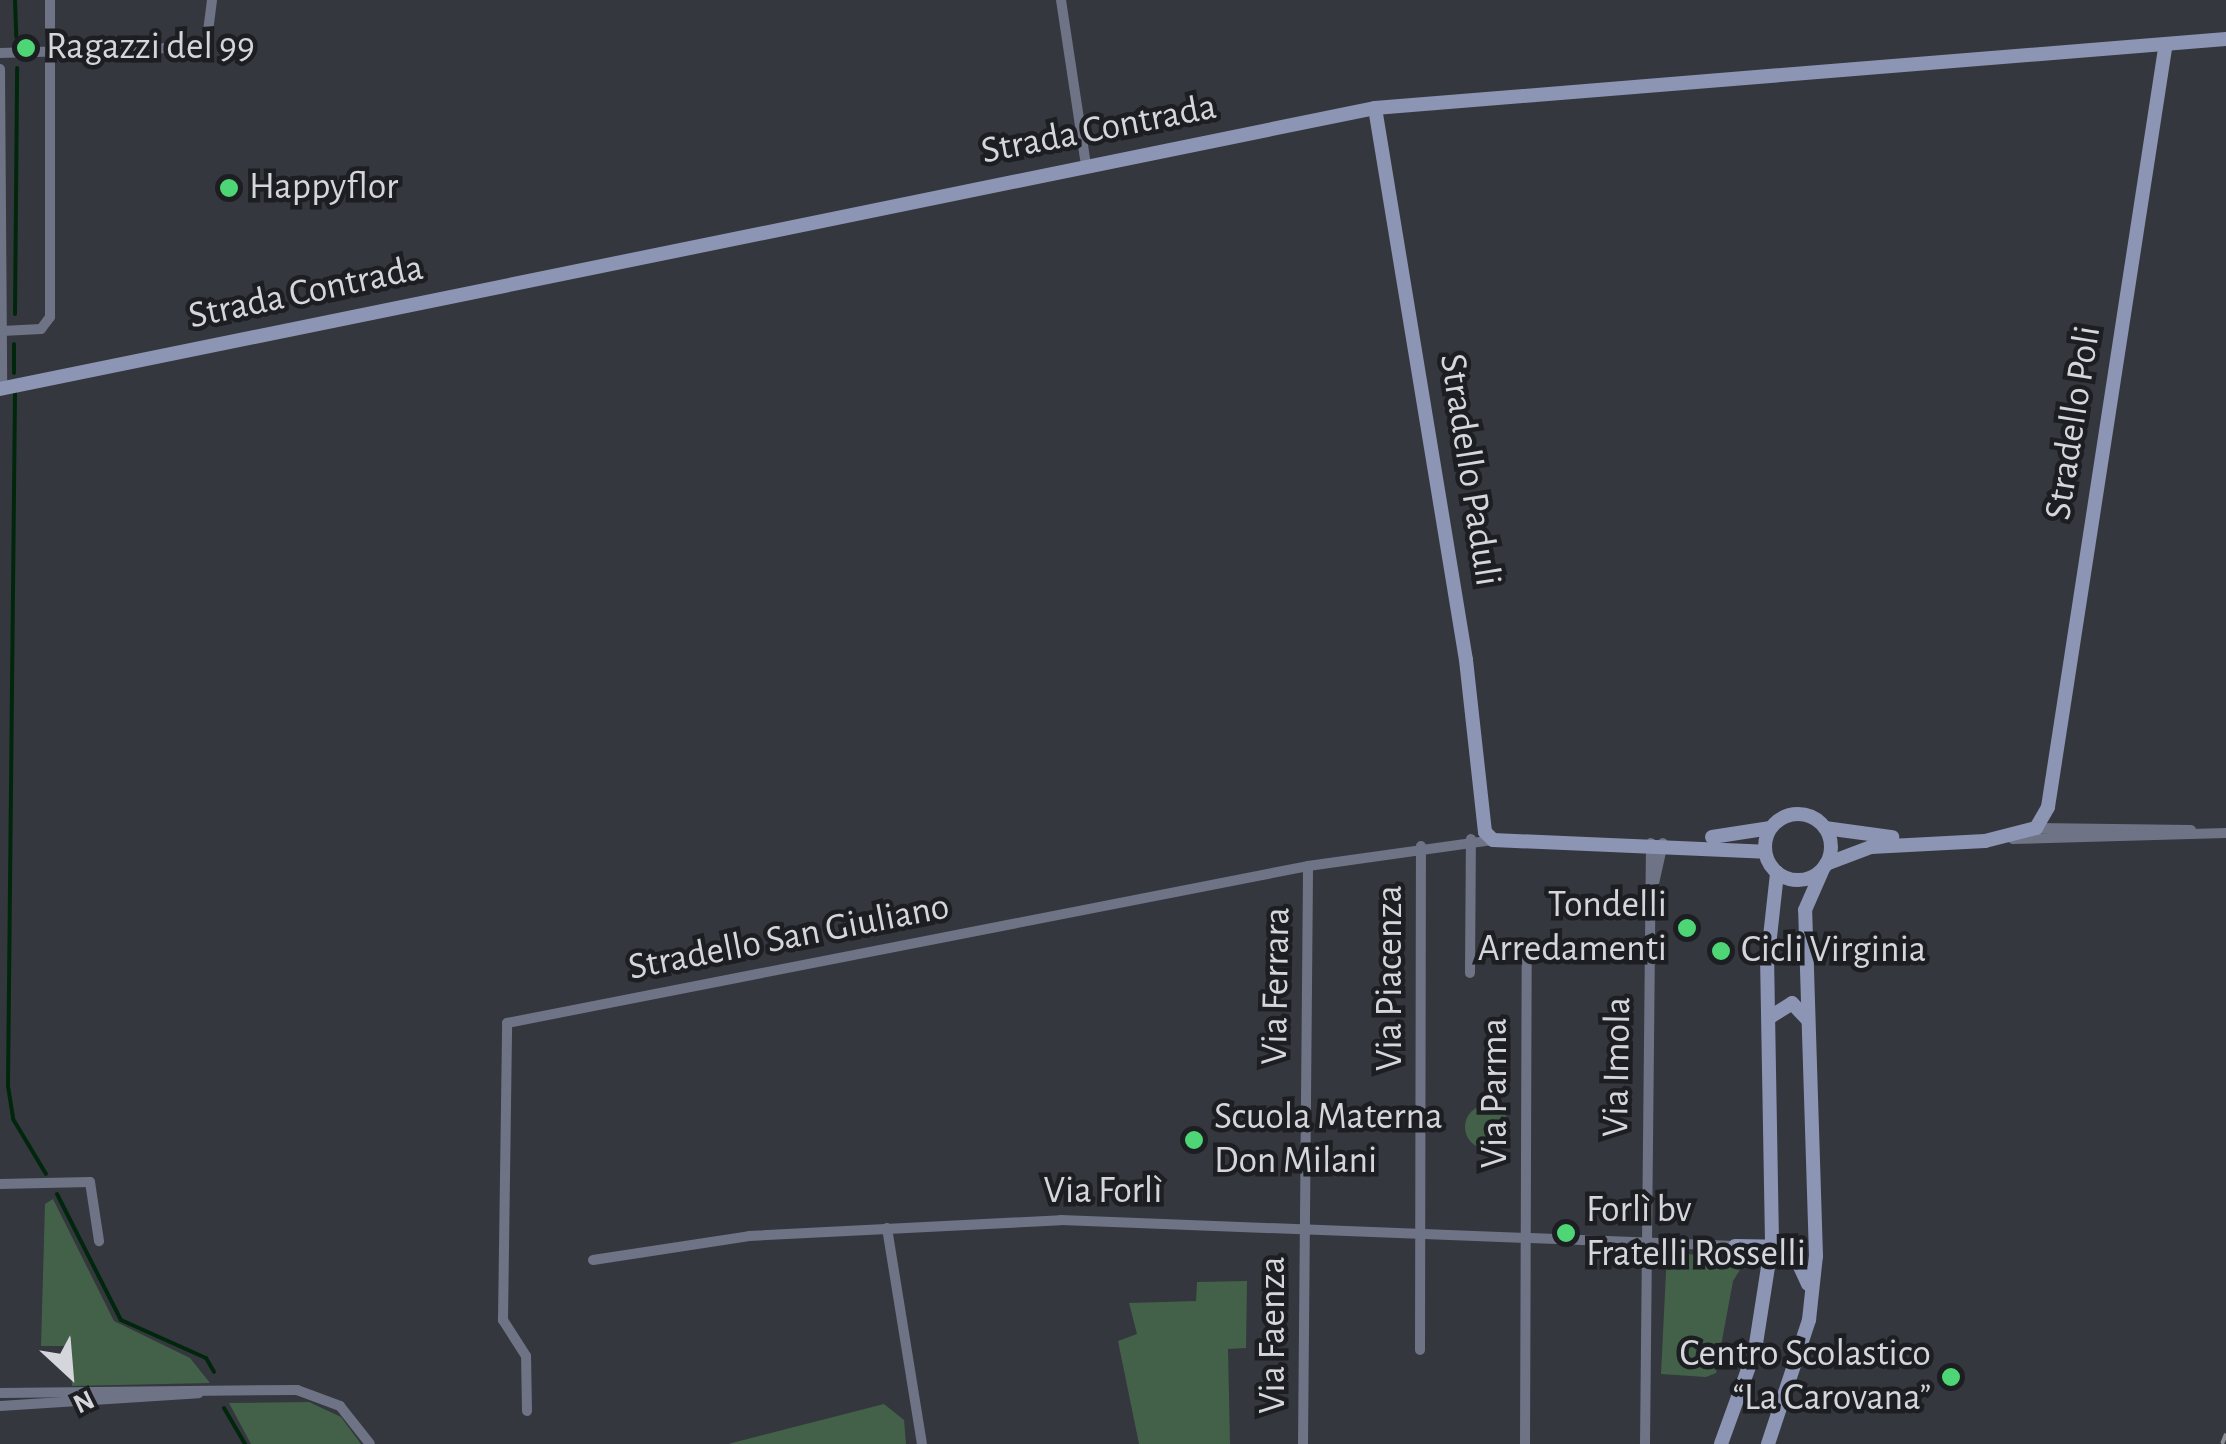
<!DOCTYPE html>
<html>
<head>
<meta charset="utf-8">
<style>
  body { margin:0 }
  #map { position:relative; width:2226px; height:1444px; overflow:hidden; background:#35373e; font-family:"Alegreya Sans",sans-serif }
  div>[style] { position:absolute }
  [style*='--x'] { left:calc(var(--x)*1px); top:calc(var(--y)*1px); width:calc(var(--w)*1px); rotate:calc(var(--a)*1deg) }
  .green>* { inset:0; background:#436149 }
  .round { border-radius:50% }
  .stream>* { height:4px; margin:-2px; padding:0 2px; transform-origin:2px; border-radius:2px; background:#00270c }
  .street>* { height:10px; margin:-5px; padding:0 5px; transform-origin:5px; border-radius:5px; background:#6e7386 }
  .secondary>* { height:14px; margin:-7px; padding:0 7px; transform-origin:7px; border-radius:7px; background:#8c95b3 }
  .secondary>.ring { margin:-7px; padding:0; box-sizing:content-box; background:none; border:14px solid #8c95b3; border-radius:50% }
  .rail>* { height:4px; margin-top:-2px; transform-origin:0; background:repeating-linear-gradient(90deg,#8c8e94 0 18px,transparent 0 36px) }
  .dots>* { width:28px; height:28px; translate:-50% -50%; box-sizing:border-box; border:5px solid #1d1e22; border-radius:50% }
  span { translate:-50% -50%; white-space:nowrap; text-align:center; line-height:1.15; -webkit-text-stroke:9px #1d1e22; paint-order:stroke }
  .poi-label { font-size:38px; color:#d4d6db }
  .left { translate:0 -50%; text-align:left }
  .right { translate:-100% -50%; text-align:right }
  .street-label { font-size:38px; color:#d4d6db }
  .north { position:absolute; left:20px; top:1324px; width:100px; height:100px; -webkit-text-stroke:8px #1d1e22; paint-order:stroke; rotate:154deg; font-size:28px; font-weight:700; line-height:40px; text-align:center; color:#d4d6db }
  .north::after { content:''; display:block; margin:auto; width:35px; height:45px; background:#d4d6db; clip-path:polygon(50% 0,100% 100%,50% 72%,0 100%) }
</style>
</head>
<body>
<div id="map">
  <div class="green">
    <i class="round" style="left:1465px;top:1105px;width:44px;height:44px"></i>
    <i style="clip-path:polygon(53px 1199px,114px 1321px,190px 1358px,210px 1383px,72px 1386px,71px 1346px,41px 1346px,45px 1204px)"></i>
    <i style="clip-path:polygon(1667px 1252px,1746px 1260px,1733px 1281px,1716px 1373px,1706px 1377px,1661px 1374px)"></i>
    <i style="clip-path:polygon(1247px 1281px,1246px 1348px,1228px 1349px,1230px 1444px,1139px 1444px,1118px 1341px,1137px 1334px,1129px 1303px,1196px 1301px,1197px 1282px)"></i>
    <i style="clip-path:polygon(309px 1402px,341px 1417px,361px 1444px,251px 1444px,229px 1403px)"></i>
    <i style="clip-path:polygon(884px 1404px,904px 1420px,906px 1444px,728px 1444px)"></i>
  </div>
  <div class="stream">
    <i style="--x:15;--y:0;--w:37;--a:88"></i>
    <i style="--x:15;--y:314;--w:246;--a:-89.5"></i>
    <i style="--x:14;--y:344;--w:29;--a:90"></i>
    <i style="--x:15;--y:393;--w:693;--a:90.58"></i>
    <i style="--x:8;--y:1086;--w:33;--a:81"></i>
    <i style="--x:13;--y:1119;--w:64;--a:59"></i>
    <i style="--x:57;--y:1194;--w:141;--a:63.1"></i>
    <i style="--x:121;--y:1320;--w:93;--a:24.1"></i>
    <i style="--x:206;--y:1358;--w:16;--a:60"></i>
    <i style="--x:224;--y:1408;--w:42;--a:59.7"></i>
  </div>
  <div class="street">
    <i style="--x:1061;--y:0;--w:168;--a:81.4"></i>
    <i style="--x:0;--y:53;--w:206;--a:-1.7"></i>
    <i style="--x:206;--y:47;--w:47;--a:-82.7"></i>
    <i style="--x:0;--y:69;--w:319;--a:89.6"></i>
    <i style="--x:2;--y:331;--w:39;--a:-3"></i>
    <i style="--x:41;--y:329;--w:15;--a:-53"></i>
    <i style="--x:50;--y:317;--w:317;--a:-90"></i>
    <i style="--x:2036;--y:828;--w:155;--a:0.7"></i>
    <i style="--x:2013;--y:839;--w:213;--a:-1.6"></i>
    <i style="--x:1653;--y:888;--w:46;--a:-77.5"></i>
    <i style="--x:1470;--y:973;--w:134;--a:-89.6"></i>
    <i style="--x:0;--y:1184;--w:90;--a:-1.3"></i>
    <i style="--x:90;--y:1182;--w:60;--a:81.3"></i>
    <i style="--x:887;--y:1228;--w:219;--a:80.8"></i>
    <i style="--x:593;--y:1260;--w:158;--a:-8.7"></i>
    <i style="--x:749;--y:1236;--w:312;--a:-2.9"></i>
    <i style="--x:1061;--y:1220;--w:675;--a:2.21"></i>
    <i style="--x:1420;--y:1350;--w:504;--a:-89.89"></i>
    <i style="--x:0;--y:1393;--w:297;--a:-0.6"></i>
    <i style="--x:297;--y:1390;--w:46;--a:20.4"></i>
    <i style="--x:340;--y:1406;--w:48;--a:51.7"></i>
    <i style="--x:0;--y:1406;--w:199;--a:-3.7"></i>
    <i style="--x:527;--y:1411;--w:55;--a:-91"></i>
    <i style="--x:526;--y:1356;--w:43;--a:-122.6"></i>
    <i style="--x:503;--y:1320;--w:297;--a:-89.2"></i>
    <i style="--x:507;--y:1023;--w:816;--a:-11.09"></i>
    <i style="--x:1308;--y:866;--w:186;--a:-8"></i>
    <i style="--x:1303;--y:1444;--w:578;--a:-89.5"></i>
    <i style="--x:1525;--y:1444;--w:497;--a:-89.8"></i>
    <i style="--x:1645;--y:1444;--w:601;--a:-89.43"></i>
  </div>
  <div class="secondary">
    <i style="--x:1375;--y:108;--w:559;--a:80.64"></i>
    <i style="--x:1466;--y:660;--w:173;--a:83.7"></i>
    <i style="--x:1485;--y:832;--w:11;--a:45"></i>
    <i style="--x:1493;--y:840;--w:272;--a:2.5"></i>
    <i style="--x:0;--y:389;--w:1403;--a:-11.55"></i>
    <i style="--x:1375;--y:108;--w:854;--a:-4.64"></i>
    <i class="ring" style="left:1765px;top:814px;width:52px;height:52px"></i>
    <i style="--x:1825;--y:828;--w:68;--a:7.7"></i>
    <i style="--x:2036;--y:828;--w:24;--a:-60"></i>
    <i style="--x:2048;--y:807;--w:767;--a:-81.23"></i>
    <i style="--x:1712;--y:837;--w:59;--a:-8.8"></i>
    <i style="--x:1826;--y:864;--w:48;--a:-20.7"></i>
    <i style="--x:1871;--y:847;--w:114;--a:-3"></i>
    <i style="--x:1985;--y:841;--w:53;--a:-14.3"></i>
    <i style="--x:1770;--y:1017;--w:26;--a:-32"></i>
    <i style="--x:1792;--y:1003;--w:23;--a:47"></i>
    <i style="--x:1735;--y:1246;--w:56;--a:1"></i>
    <i style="--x:1791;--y:1247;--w:41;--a:65.3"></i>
    <i style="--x:1721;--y:1444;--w:100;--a:-70.1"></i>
    <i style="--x:1755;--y:1350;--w:109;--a:-81.1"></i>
    <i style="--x:1772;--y:1242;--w:278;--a:-91"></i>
    <i style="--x:1767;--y:964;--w:92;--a:-83.7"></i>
    <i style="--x:1768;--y:1444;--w:131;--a:-71.7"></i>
    <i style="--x:1809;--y:1320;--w:64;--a:-83.8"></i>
    <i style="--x:1816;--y:1256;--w:346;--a:-91.8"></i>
    <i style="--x:1805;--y:910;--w:45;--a:-66.3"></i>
  </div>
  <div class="rail">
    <i style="--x:2222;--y:1444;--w:11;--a:-68"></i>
  </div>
  <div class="dots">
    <i style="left:26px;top:48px;background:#4ed676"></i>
    <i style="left:229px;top:188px;background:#4ed676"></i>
    <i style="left:1687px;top:928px;background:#4ed676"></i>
    <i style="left:1721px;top:951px;background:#4ed676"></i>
    <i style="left:1194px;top:1140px;background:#4ed676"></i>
    <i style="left:1566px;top:1233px;background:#4ed676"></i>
    <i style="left:1951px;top:1377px;background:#4ed676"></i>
  </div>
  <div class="poi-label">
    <span class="left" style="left:46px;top:48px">Ragazzi del 99</span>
    <span class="left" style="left:249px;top:188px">Happyflor</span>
    <span class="right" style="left:1667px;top:928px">Tondelli<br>Arredamenti</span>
    <span class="left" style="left:1741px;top:951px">Cicli Virginia</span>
    <span class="left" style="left:1214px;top:1140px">Scuola Materna<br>Don Milani</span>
    <span class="left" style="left:1586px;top:1233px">Forlì bv<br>Fratelli Rosselli</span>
    <span class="right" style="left:1931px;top:1377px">Centro Scolastico<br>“La Carovana”</span>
  </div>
  <div class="street-label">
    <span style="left:1099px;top:130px;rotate:-11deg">Strada Contrada</span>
    <span style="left:306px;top:293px;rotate:-12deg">Strada Contrada</span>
    <span style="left:2074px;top:423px;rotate:-81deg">Stradello Poli</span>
    <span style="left:1469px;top:470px;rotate:81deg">Stradello Paduli</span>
    <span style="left:789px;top:938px;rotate:-11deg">Stradello San Giuliano</span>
    <span style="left:1391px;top:978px;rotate:-90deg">Via Piacenza</span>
    <span style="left:1277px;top:986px;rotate:-89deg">Via Ferrara</span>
    <span style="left:1618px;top:1067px;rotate:-89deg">Via Imola</span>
    <span style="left:1496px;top:1093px;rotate:-90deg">Via Parma</span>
    <span style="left:1103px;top:1192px">Via Forlì</span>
    <span style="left:1274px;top:1335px;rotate:-90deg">Via Faenza</span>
  </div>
  <div class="north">N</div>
</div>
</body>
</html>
